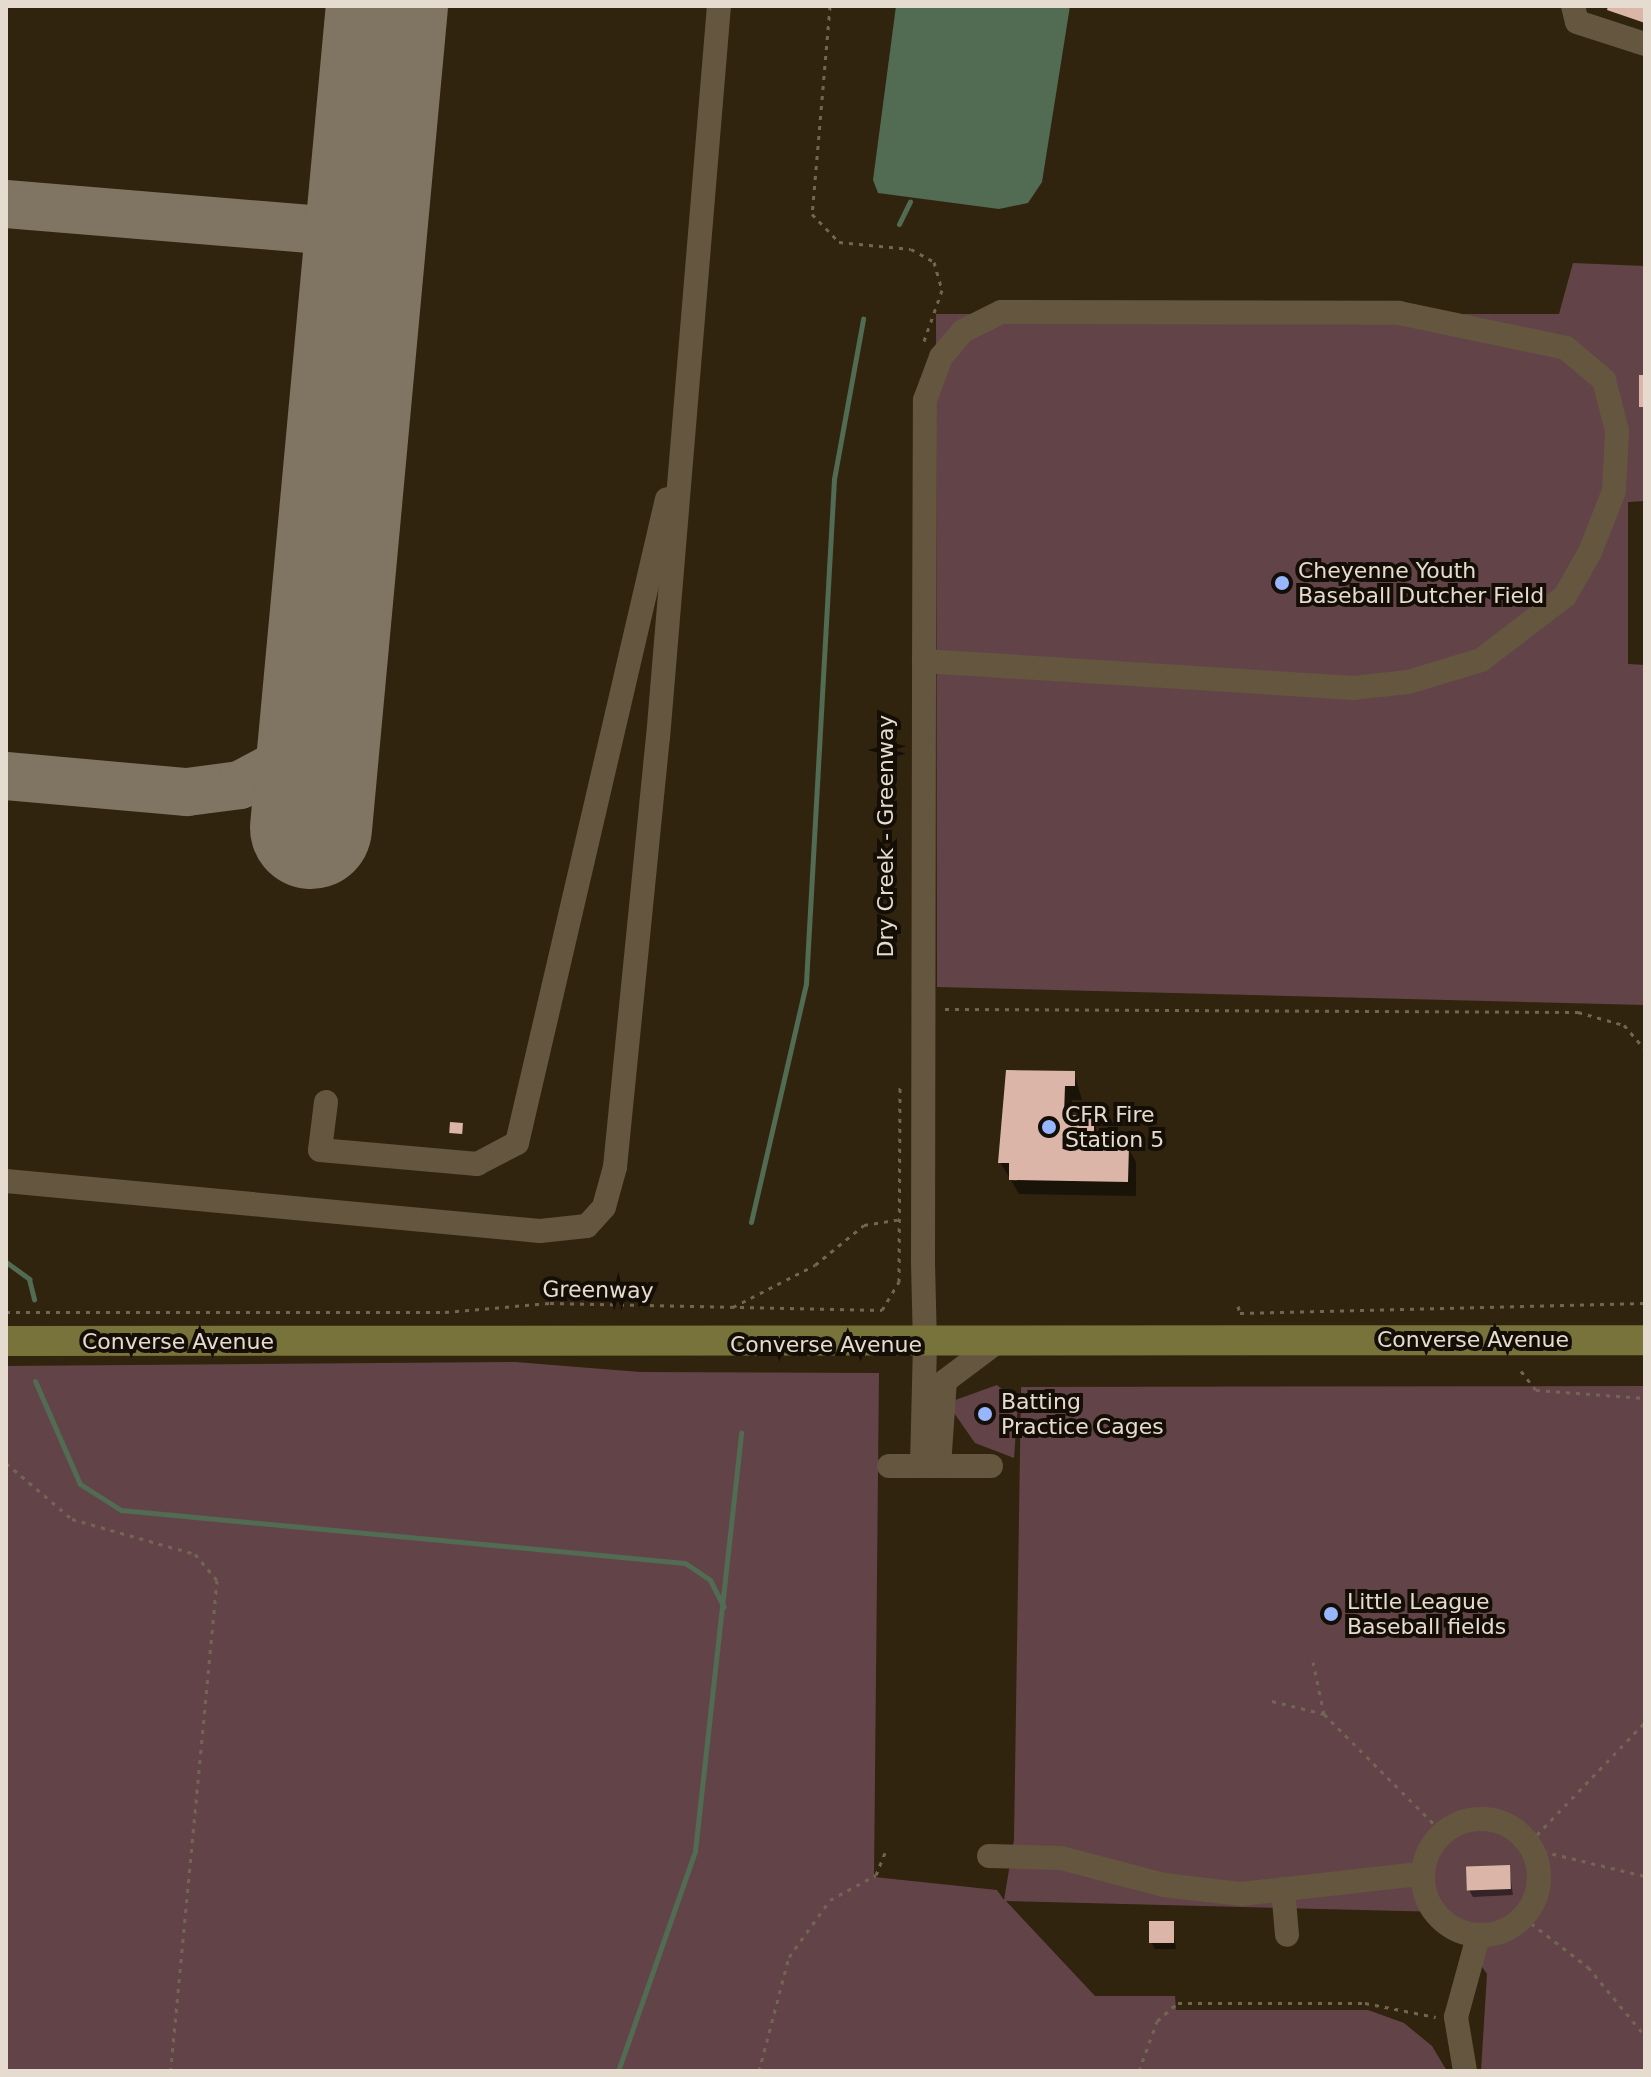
<!DOCTYPE html>
<html>
<head>
<meta charset="utf-8">
<style>
  body { margin:0 }
  #map { position:relative; width:1651px; height:2077px; overflow:hidden; background:#31240e; font-family:"DejaVu Sans",sans-serif }
  div>[style] { position:absolute }
  [style*='--x'] { left:calc(var(--x)*1px); top:calc(var(--y)*1px); width:calc(var(--w)*1px); rotate:calc(var(--a)*1deg) }
  .green>* { inset:0; background:#624448 }
  .water>* { inset:0; background:#526b53 }
  .shadow>* { inset:0; background:#0007 }
  .stream>* { height:5px; margin:-2.5px; padding:0 2.5px; transform-origin:2.5px; border-radius:2.5px; background:#526b53 }
  .taxiway>* { height:48px; margin:-24px; padding:0 24px; transform-origin:24px; border-radius:24px; background:#807462 }
  .runway>* { height:122px; margin:-61px; padding:0 61px; transform-origin:61px; border-radius:61px; background:#807462 }
  .building>* { inset:0; background:#dbb6a8; transform-origin:0 0 }
  .path>* { height:3px; margin-top:-1.5px; transform-origin:0; background:repeating-linear-gradient(90deg,#726653 0 4px,transparent 0 10px) }
  .minor>* { height:24px; margin:-12px; padding:0 12px; transform-origin:12px; border-radius:12px; background:#65563f }
  .minor>.ring { margin:-12px; padding:0; box-sizing:content-box; background:none; border:24px solid #65563f; border-radius:50% }
  .major>* { height:30px; margin:-15px; padding:0 15px; transform-origin:15px; border-radius:15px; background:#77733a }
  .dots>* { width:22px; height:22px; translate:-50% -50%; box-sizing:border-box; border:4px solid #140e06; border-radius:50% }
  span { translate:-50% -50%; white-space:nowrap; text-align:center; line-height:1.15; -webkit-text-stroke:8px #140e06; paint-order:stroke }
  .poi-label { font-size:22px; color:#e5dccf }
  .left { translate:0 -50%; text-align:left }
  .street-label { font-size:22px; color:#e5dccf }
  .frame { position:absolute; inset:0; border:8px solid #e5dccf; pointer-events:none }
</style>
</head>
<body>
<div id="map">
  <div class="green">
    <i style="clip-path:polygon(1573px 263px,1645px 266px,1645px 501px,1628px 502px,1628px 664px,1645px 665px,1645px 1005px,937px 987px,936px 314px,1559px 314px)"></i>
    <i style="clip-path:polygon(515px 1362px,640px 1372px,879px 1373px,874px 1877px,997px 1890px,1004px 1900px,1014px 1840px,1021px 1387px,1645px 1386px,1645px 2071px,1481px 2071px,1487px 1974px,1444px 1912px,1006px 1901px,1095px 1996px,1175px 1996px,1176px 2010px,1368px 2010px,1404px 2023px,1432px 2046px,1447px 2071px,6px 2071px,6px 1366px)"></i>
    <i style="clip-path:polygon(997px 1385px,1018px 1403px,1014px 1458px,975px 1443px,947px 1403px)"></i>
  </div>
  <div class="water">
    <i style="clip-path:polygon(896px 6px,1070px 6px,1042px 182px,1028px 203px,999px 209px,878px 193px,873px 180px)"></i>
  </div>
  <div class="shadow">
    <i style="clip-path:polygon(1074px 1073px,1082px 1100px,1072px 1100px,1072px 1117px,1093px 1118px,1101px 1147px,1128px 1148px,1136px 1162px,1136px 1196px,1019px 1194px,1000px 1162px)"></i>
    <i style="clip-path:polygon(1509px 1867px,1513px 1895px,1473px 1897px,1469px 1890px)"></i>
    <i style="clip-path:polygon(1172px 1923px,1176px 1949px,1155px 1949px,1151px 1942px)"></i>
  </div>
  <div class="stream">
    <i style="--x:899;--y:224;--w:25;--a:-64"></i>
    <i style="--x:751;--y:1222;--w:245;--a:-77"></i>
    <i style="--x:806;--y:983;--w:505;--a:-86.82"></i>
    <i style="--x:834;--y:479;--w:163;--a:-79.7"></i>
    <i style="--x:6;--y:1262;--w:29;--a:36"></i>
    <i style="--x:29;--y:1279;--w:21;--a:76"></i>
    <i style="--x:35;--y:1381;--w:112;--a:66.4"></i>
    <i style="--x:80;--y:1484;--w:49;--a:32.4"></i>
    <i style="--x:121;--y:1510;--w:566;--a:5.37"></i>
    <i style="--x:685;--y:1563;--w:30;--a:34"></i>
    <i style="--x:710;--y:1580;--w:30;--a:63"></i>
    <i style="--x:618;--y:2071;--w:233;--a:-70.7"></i>
    <i style="--x:695;--y:1851;--w:421;--a:-83.7"></i>
  </div>
  <div class="taxiway">
    <i style="--x:6;--y:204;--w:320;--a:4.7"></i>
    <i style="--x:325;--y:230;--w:43;--a:-30.7"></i>
    <i style="--x:362;--y:208;--w:37;--a:-76"></i>
    <i style="--x:6;--y:776;--w:182;--a:5.1"></i>
    <i style="--x:187;--y:792;--w:53;--a:-7.5"></i>
    <i style="--x:240;--y:785;--w:40;--a:-28"></i>
    <i style="--x:275;--y:766;--w:41;--a:-48.9"></i>
    <i style="--x:302;--y:735;--w:82;--a:-72.9"></i>
  </div>
  <div class="runway">
    <i style="--x:311;--y:828;--w:826;--a:-84.72"></i>
  </div>
  <div class="building">
    <i style="clip-path:polygon(1608px 6px,1645px 6px,1645px 23px,1607px 10px)"></i>
    <i style="left:1639px;top:375px;width:6px;height:32px"></i>
    <i style="clip-path:polygon(1006px 1070px,1075px 1071px,1075px 1086px,1065px 1086px,1064px 1115px,1094px 1116px,1094px 1138px,1101px 1145px,1129px 1146px,1128px 1182px,1009px 1180px,1009px 1163px,998px 1163px)"></i>
    <i style="left:450px;top:1122px;width:13px;height:11px;rotate:4deg"></i>
    <i style="left:1510px;top:1865px;width:24px;height:44px;rotate:88deg"></i>
    <i style="left:1149px;top:1921px;width:25px;height:22px"></i>
  </div>
  <div class="path">
    <i style="--x:830;--y:6;--w:209;--a:94.9"></i>
    <i style="--x:812;--y:214;--w:39;--a:46"></i>
    <i style="--x:839;--y:242;--w:72;--a:5.6"></i>
    <i style="--x:911;--y:249;--w:26;--a:29"></i>
    <i style="--x:934;--y:262;--w:29;--a:74"></i>
    <i style="--x:942;--y:290;--w:57;--a:109.4"></i>
    <i style="--x:945;--y:1009;--w:633;--a:0.27"></i>
    <i style="--x:1578;--y:1012;--w:48;--a:15.8"></i>
    <i style="--x:1624;--y:1025;--w:32;--a:49"></i>
    <i style="--x:1238;--y:1306;--w:7;--a:74"></i>
    <i style="--x:1240;--y:1313;--w:405;--a:-1.4"></i>
    <i style="--x:733;--y:1307;--w:92;--a:-27.1"></i>
    <i style="--x:815;--y:1265;--w:63;--a:-39.2"></i>
    <i style="--x:864;--y:1225;--w:36;--a:-9"></i>
    <i style="--x:6;--y:1312;--w:439;--a:0"></i>
    <i style="--x:445;--y:1312;--w:105;--a:-4.9"></i>
    <i style="--x:550;--y:1303;--w:332;--a:1.2"></i>
    <i style="--x:882;--y:1310;--w:33;--a:-59"></i>
    <i style="--x:899;--y:1282;--w:196;--a:-89.7"></i>
    <i style="--x:1521;--y:1371;--w:24;--a:52"></i>
    <i style="--x:1536;--y:1390;--w:109;--a:4.2"></i>
    <i style="--x:6;--y:1463;--w:87;--a:40.3"></i>
    <i style="--x:72;--y:1519;--w:128;--a:15.9"></i>
    <i style="--x:195;--y:1554;--w:34;--a:50"></i>
    <i style="--x:217;--y:1580;--w:493;--a:95.4"></i>
    <i style="--x:1272;--y:1701;--w:54;--a:14"></i>
    <i style="--x:1324;--y:1714;--w:53;--a:-101.9"></i>
    <i style="--x:1324;--y:1714;--w:170;--a:45"></i>
    <i style="--x:1530;--y:1842;--w:166;--a:-46.2"></i>
    <i style="--x:1533;--y:1849;--w:115;--a:13.6"></i>
    <i style="--x:1523;--y:1917;--w:82;--a:37.6"></i>
    <i style="--x:1588;--y:1967;--w:89;--a:50.4"></i>
    <i style="--x:759;--y:2071;--w:118;--a:-75.3"></i>
    <i style="--x:789;--y:1957;--w:70;--a:-54.3"></i>
    <i style="--x:830;--y:1900;--w:52;--a:-28.5"></i>
    <i style="--x:876;--y:1875;--w:24;--a:-68"></i>
    <i style="--x:1139;--y:2071;--w:53;--a:-70.2"></i>
    <i style="--x:1157;--y:2021;--w:28;--a:-41"></i>
    <i style="--x:1178;--y:2003;--w:187;--a:0"></i>
    <i style="--x:1365;--y:2003;--w:72;--a:11.2"></i>
  </div>
  <div class="minor">
    <i style="--x:1573;--y:6;--w:16;--a:76"></i>
    <i style="--x:1577;--y:22;--w:71;--a:17.9"></i>
    <i style="--x:326;--y:1102;--w:48;--a:97.1"></i>
    <i style="--x:320;--y:1150;--w:158;--a:5.1"></i>
    <i style="--x:477;--y:1164;--w:45;--a:-27.7"></i>
    <i style="--x:517;--y:1143;--w:661;--a:-76.89"></i>
    <i style="--x:6;--y:1181;--w:536;--a:5.35"></i>
    <i style="--x:540;--y:1231;--w:47;--a:-6.1"></i>
    <i style="--x:587;--y:1226;--w:25;--a:-48"></i>
    <i style="--x:604;--y:1207;--w:41;--a:-74.6"></i>
    <i style="--x:615;--y:1167;--w:431;--a:-84.3"></i>
    <i style="--x:658;--y:738;--w:735;--a:-85.24"></i>
    <i style="--x:889;--y:1466;--w:102;--a:0"></i>
    <i style="--x:922;--y:1466;--w:121;--a:-88.6"></i>
    <i style="--x:925;--y:1345;--w:83;--a:-91.4"></i>
    <i style="--x:923;--y:1262;--w:601;--a:-89.9"></i>
    <i style="--x:924;--y:661;--w:261;--a:-89.8"></i>
    <i style="--x:925;--y:400;--w:46;--a:-69.6"></i>
    <i style="--x:941;--y:357;--w:34;--a:-50"></i>
    <i style="--x:963;--y:331;--w:42;--a:-26.6"></i>
    <i style="--x:1001;--y:312;--w:398;--a:0.1"></i>
    <i style="--x:1399;--y:313;--w:171;--a:11.8"></i>
    <i style="--x:1566;--y:348;--w:50;--a:40.1"></i>
    <i style="--x:1604;--y:380;--w:53;--a:75.7"></i>
    <i style="--x:1617;--y:431;--w:60;--a:92.9"></i>
    <i style="--x:1614;--y:491;--w:66;--a:111.5"></i>
    <i style="--x:1590;--y:552;--w:51;--a:119.6"></i>
    <i style="--x:1565;--y:596;--w:106;--a:142.7"></i>
    <i style="--x:1481;--y:660;--w:76;--a:163.2"></i>
    <i style="--x:1408;--y:682;--w:54;--a:173.7"></i>
    <i style="--x:1354;--y:688;--w:431;--a:-176.4"></i>
    <i style="--x:939;--y:1466;--w:85;--a:-86"></i>
    <i style="--x:945;--y:1381;--w:60;--a:-36.9"></i>
    <i class="ring" style="left:1423px;top:1819px;width:92px;height:92px"></i>
    <i style="--x:989;--y:1856;--w:72;--a:1.6"></i>
    <i style="--x:1061;--y:1858;--w:106;--a:14.7"></i>
    <i style="--x:1164;--y:1885;--w:78;--a:6.7"></i>
    <i style="--x:1241;--y:1894;--w:179;--a:-6.4"></i>
    <i style="--x:1283;--y:1889;--w:46;--a:85"></i>
    <i style="--x:1465;--y:2071;--w:55;--a:-99.5"></i>
    <i style="--x:1456;--y:2017;--w:80;--a:-74.7"></i>
  </div>
  <div class="major">
    <i style="--x:6;--y:1341;--w:1639;--a:-0.03"></i>
  </div>
  <div class="dots">
    <i style="left:1282px;top:583px;background:#97b6fd"></i>
    <i style="left:1049px;top:1127px;background:#97b6fd"></i>
    <i style="left:985px;top:1414px;background:#97b6fd"></i>
    <i style="left:1331px;top:1614px;background:#97b6fd"></i>
  </div>
  <div class="poi-label">
    <span class="left" style="left:1298px;top:583px">Cheyenne Youth<br>Baseball Dutcher Field</span>
    <span class="left" style="left:1065px;top:1127px">CFR Fire<br>Station 5</span>
    <span class="left" style="left:1001px;top:1414px">Batting<br>Practice Cages</span>
    <span class="left" style="left:1347px;top:1614px">Little League<br>Baseball fields</span>
  </div>
  <div class="street-label">
    <span style="left:886px;top:836px;rotate:-90deg">Dry Creek - Greenway</span>
    <span style="left:598px;top:1290px;rotate:1deg">Greenway</span>
    <span style="left:1473px;top:1340px">Converse Avenue</span>
    <span style="left:178px;top:1342px">Converse Avenue</span>
    <span style="left:826px;top:1345px">Converse Avenue</span>
  </div>
  <div class="frame"></div>
</div>
</body>
</html>
